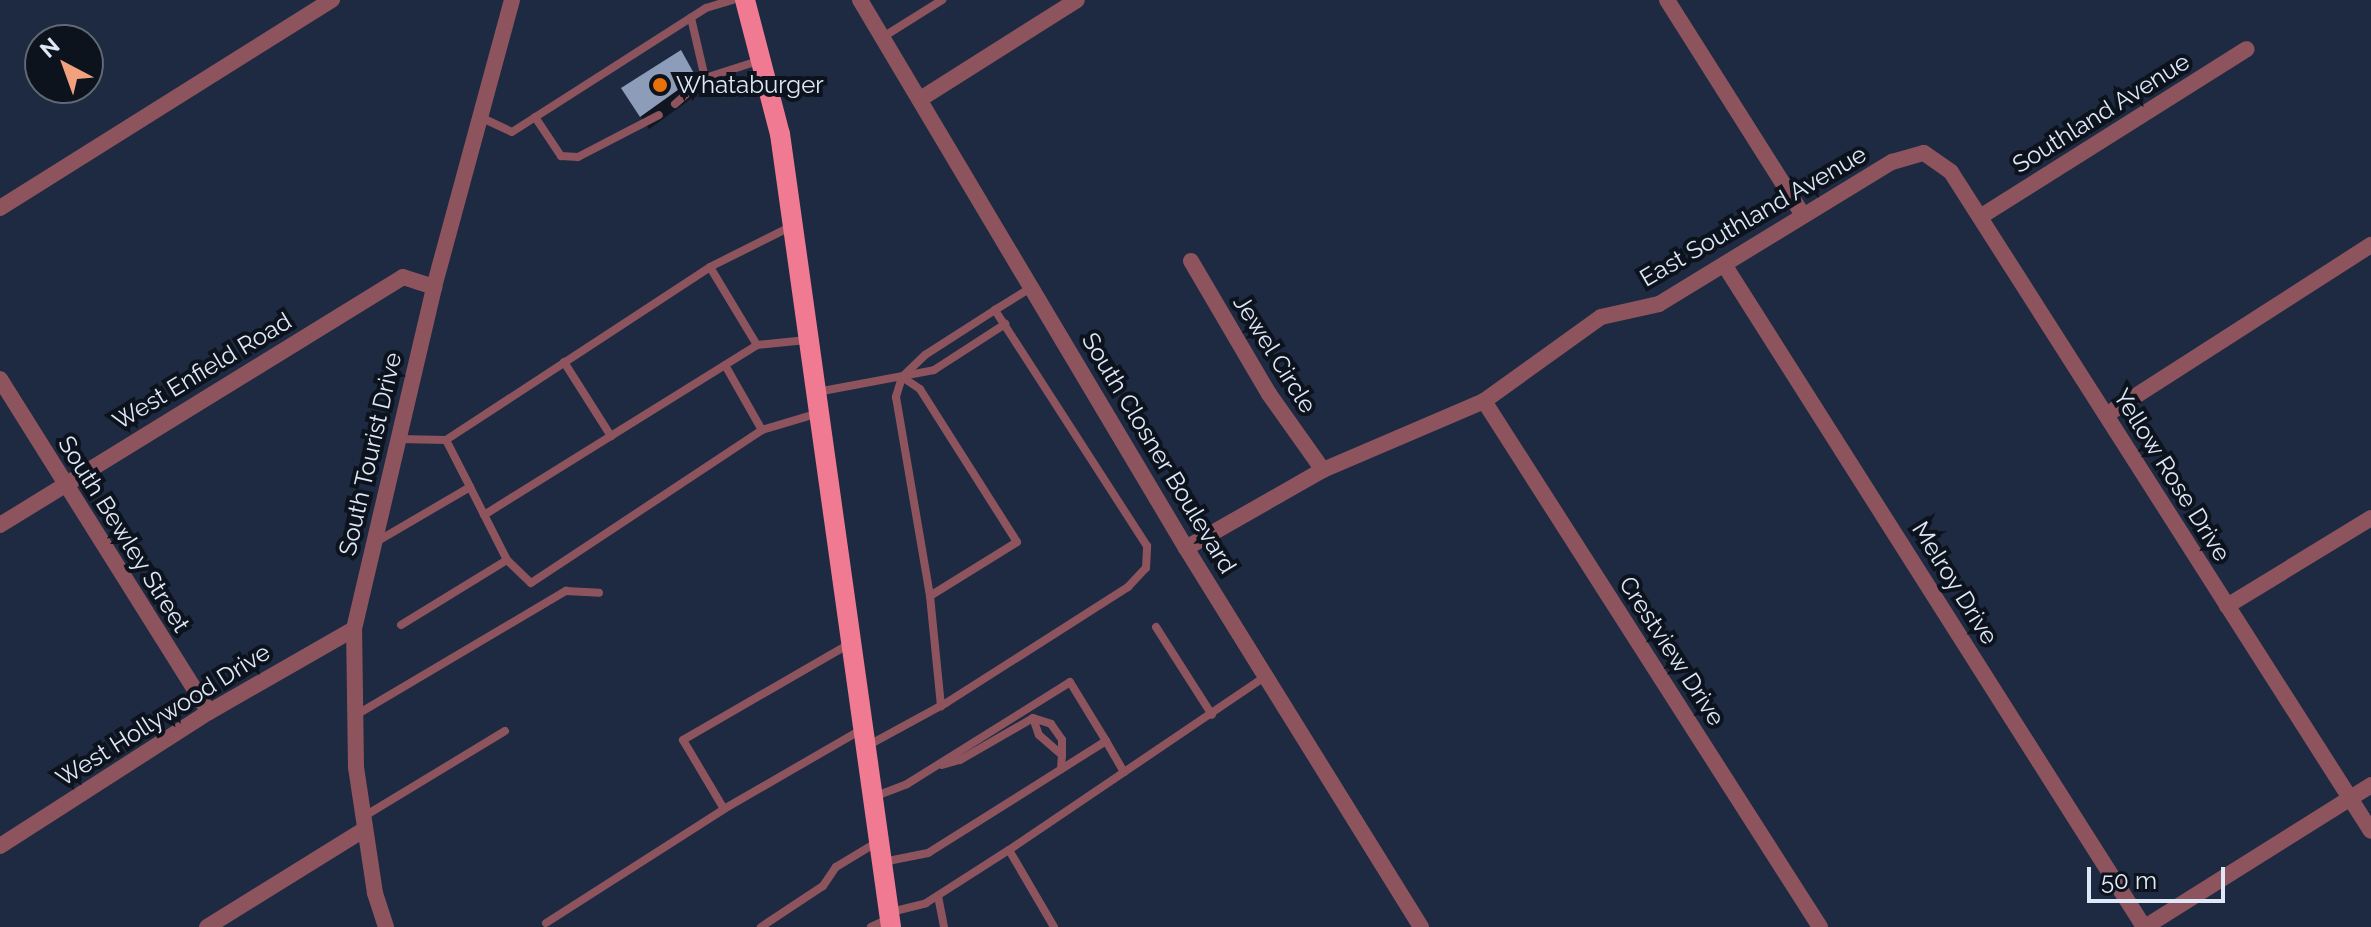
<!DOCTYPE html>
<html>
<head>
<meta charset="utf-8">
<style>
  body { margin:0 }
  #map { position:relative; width:2371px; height:927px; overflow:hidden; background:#1d2a41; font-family:Raleway,sans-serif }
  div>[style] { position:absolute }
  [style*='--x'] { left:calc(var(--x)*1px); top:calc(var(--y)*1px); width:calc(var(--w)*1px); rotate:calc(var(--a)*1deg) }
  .shadow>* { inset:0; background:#0007 }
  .building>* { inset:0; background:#8d9db9 }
  .service>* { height:8px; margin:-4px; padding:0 4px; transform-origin:4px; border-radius:4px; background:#8e545e }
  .minor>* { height:16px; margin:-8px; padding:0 8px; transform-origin:8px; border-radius:8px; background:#8e545e }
  .primary>* { height:20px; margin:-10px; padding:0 10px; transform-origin:10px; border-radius:10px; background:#f07a91 }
  .dots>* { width:22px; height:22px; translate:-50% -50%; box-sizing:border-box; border:4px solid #0d131d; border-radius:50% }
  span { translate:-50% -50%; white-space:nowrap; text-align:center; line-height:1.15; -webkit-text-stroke:8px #0d131d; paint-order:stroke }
  .poi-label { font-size:24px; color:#dfe8f7 }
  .left { translate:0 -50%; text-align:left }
  .street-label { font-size:24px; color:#dfe8f7 }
  .north { position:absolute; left:24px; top:24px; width:80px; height:80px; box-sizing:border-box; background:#0d131d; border:2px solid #616874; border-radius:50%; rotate:319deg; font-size:22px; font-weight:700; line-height:32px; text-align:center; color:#dfe8f7 }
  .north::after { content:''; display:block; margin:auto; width:28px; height:36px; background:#f1a17d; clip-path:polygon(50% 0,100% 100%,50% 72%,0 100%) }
  .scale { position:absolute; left:2087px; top:867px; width:138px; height:36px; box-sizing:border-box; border:4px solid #dfe8f7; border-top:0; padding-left:10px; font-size:24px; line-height:28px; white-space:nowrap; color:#dfe8f7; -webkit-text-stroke:6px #0d131d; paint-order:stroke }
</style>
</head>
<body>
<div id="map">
  <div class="shadow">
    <i style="clip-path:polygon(681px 53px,702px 91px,649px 129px,631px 102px)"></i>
  </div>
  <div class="building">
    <i style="clip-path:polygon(681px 50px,696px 77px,640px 117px,621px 88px)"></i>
  </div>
  <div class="service">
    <i style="--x:883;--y:37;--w:70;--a:-32.1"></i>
    <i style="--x:705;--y:78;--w:59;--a:-17.8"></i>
    <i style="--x:675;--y:104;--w:40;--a:-41"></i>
    <i style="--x:705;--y:78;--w:62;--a:-103.1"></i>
    <i style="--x:480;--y:117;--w:35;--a:25"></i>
    <i style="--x:512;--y:132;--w:230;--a:-32.6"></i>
    <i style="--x:706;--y:8;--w:28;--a:-17"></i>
    <i style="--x:535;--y:117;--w:47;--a:56.3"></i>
    <i style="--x:561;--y:156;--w:17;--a:3"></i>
    <i style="--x:578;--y:157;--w:91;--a:-27.4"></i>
    <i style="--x:995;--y:310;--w:44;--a:-31.9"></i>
    <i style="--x:757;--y:345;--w:91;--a:-121.1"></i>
    <i style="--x:710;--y:267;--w:92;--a:-26.6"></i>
    <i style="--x:564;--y:362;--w:88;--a:57.6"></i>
    <i style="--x:725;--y:365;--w:75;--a:60.4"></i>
    <i style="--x:817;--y:392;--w:119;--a:-10.6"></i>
    <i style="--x:934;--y:370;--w:85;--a:-32.9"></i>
    <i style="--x:398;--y:439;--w:48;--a:1.2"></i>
    <i style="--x:446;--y:440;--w:316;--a:-33.2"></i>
    <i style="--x:446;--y:440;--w:53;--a:62.9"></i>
    <i style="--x:484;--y:515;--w:322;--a:-31.9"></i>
    <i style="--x:757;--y:345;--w:50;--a:-5.7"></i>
    <i style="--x:376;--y:542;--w:109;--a:-30.3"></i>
    <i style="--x:470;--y:487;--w:82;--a:63.1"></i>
    <i style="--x:930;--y:596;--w:111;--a:84.3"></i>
    <i style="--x:401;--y:625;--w:124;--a:-31.5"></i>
    <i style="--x:507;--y:560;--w:33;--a:44"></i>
    <i style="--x:531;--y:583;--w:277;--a:-33.5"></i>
    <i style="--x:762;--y:430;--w:59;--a:-16.6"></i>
    <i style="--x:1156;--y:627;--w:104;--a:57.5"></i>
    <i style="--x:851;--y:643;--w:194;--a:150"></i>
    <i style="--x:683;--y:740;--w:80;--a:59.3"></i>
    <i style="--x:724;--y:809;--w:158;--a:-30"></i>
    <i style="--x:356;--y:715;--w:244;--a:-30.6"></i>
    <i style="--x:566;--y:591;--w:33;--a:3"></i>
    <i style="--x:1033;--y:718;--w:19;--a:18"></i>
    <i style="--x:1051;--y:724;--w:19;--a:55"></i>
    <i style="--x:1062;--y:740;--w:15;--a:90"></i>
    <i style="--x:1106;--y:741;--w:36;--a:60"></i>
    <i style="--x:867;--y:746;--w:90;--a:-28.6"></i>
    <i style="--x:946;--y:703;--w:216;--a:-32.5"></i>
    <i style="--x:1128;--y:587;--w:26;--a:-47"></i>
    <i style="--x:1146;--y:568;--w:22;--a:-87"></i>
    <i style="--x:1147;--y:546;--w:281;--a:-122.8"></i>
    <i style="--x:995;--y:310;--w:83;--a:147.3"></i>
    <i style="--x:925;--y:355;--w:32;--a:136"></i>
    <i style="--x:902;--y:377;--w:21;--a:107"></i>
    <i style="--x:896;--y:397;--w:202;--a:80.3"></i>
    <i style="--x:930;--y:596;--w:102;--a:-31.8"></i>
    <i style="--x:1017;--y:542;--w:181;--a:-122.4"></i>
    <i style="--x:920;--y:389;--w:22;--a:-146"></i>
    <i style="--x:942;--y:765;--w:19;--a:-16"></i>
    <i style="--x:960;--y:760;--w:84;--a:-29.9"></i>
    <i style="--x:1033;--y:718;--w:18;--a:71"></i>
    <i style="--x:1039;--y:735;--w:30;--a:41"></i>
    <i style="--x:1062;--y:755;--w:14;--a:94"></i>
    <i style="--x:876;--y:796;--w:33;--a:-21"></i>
    <i style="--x:907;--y:784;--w:192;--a:-32"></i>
    <i style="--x:1070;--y:682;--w:69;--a:58.6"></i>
    <i style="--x:1106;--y:741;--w:210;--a:147.8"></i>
    <i style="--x:928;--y:853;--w:46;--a:168.7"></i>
    <i style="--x:363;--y:817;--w:166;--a:-31.2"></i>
    <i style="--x:1009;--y:850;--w:309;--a:-34.1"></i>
    <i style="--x:938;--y:896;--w:32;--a:79"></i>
    <i style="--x:891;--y:912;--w:36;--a:-14"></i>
    <i style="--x:926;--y:903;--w:98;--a:-32.6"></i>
    <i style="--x:1009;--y:850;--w:89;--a:59.7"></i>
    <i style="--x:546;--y:923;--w:211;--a:-32.6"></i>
    <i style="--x:761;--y:927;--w:74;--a:-33.5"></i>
    <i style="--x:823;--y:886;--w:23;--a:-56"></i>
    <i style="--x:836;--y:867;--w:50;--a:-31.2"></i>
    <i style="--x:871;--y:927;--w:19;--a:-25"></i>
  </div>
  <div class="minor">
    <i style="--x:860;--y:0;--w:638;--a:59.25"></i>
    <i style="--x:1186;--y:548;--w:446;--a:58.2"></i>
    <i style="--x:1667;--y:0;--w:254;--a:57.7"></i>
    <i style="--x:922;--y:98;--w:183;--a:-32.3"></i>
    <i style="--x:0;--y:208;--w:392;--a:-32.1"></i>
    <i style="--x:1980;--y:217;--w:315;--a:-32.2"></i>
    <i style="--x:1191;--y:261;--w:154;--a:59.6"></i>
    <i style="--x:1269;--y:394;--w:93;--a:54.6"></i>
    <i style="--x:1725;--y:266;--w:783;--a:57.63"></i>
    <i style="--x:0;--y:379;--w:393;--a:57.9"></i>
    <i style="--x:1484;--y:401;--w:624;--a:57.43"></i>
    <i style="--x:2106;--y:415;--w:315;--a:-32.7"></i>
    <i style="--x:0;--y:525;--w:473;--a:-31.6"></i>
    <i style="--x:403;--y:277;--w:33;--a:18"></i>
    <i style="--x:1186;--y:548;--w:158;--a:-29.7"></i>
    <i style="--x:1323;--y:470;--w:175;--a:-23.2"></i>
    <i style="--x:1484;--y:401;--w:144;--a:-35.7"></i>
    <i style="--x:1601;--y:317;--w:59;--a:-12.6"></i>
    <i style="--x:1659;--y:304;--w:273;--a:-31.4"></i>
    <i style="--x:1892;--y:162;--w:33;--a:-16"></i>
    <i style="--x:1924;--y:153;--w:33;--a:35"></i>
    <i style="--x:1951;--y:172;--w:781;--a:57.49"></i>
    <i style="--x:2227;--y:606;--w:169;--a:-31.4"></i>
    <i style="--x:0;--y:846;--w:248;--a:-32.7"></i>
    <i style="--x:209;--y:712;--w:167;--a:-29.8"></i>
    <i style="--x:207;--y:927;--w:186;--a:-31.8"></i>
    <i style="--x:386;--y:927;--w:36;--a:-108"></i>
    <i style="--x:375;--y:893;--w:127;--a:-98.6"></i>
    <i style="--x:356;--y:767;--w:138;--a:-90.8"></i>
    <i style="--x:354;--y:629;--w:351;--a:-76.8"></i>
    <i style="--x:434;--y:287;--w:297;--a:-74.8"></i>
    <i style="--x:2145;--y:927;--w:267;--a:-32.1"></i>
  </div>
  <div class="primary">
    <i style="--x:745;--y:0;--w:138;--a:75.4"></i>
    <i style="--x:780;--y:134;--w:801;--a:82.03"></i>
  </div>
  <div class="dots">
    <i style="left:660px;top:85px;background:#e8710a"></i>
  </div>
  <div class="poi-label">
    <span class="left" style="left:676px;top:85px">Whataburger</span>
  </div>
  <div class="street-label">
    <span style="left:2101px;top:113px;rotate:-32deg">Southland Avenue</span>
    <span style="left:1753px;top:216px;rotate:-30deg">East Southland Avenue</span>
    <span style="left:1275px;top:354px;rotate:58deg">Jewel Circle</span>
    <span style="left:202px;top:371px;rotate:-31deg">West Enfield Road</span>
    <span style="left:1159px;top:453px;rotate:59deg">South Closner Boulevard</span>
    <span style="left:370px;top:454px;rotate:-77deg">South Tourist Drive</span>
    <span style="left:2172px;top:475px;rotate:58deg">Yellow Rose Drive</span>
    <span style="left:124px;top:534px;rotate:58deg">South Bewley Street</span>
    <span style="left:1955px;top:583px;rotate:58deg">Melroy Drive</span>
    <span style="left:1672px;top:651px;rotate:57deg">Crestview Drive</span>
    <span style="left:163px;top:715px;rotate:-32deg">West Hollywood Drive</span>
  </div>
  <div class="north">N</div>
  <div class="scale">50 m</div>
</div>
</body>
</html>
